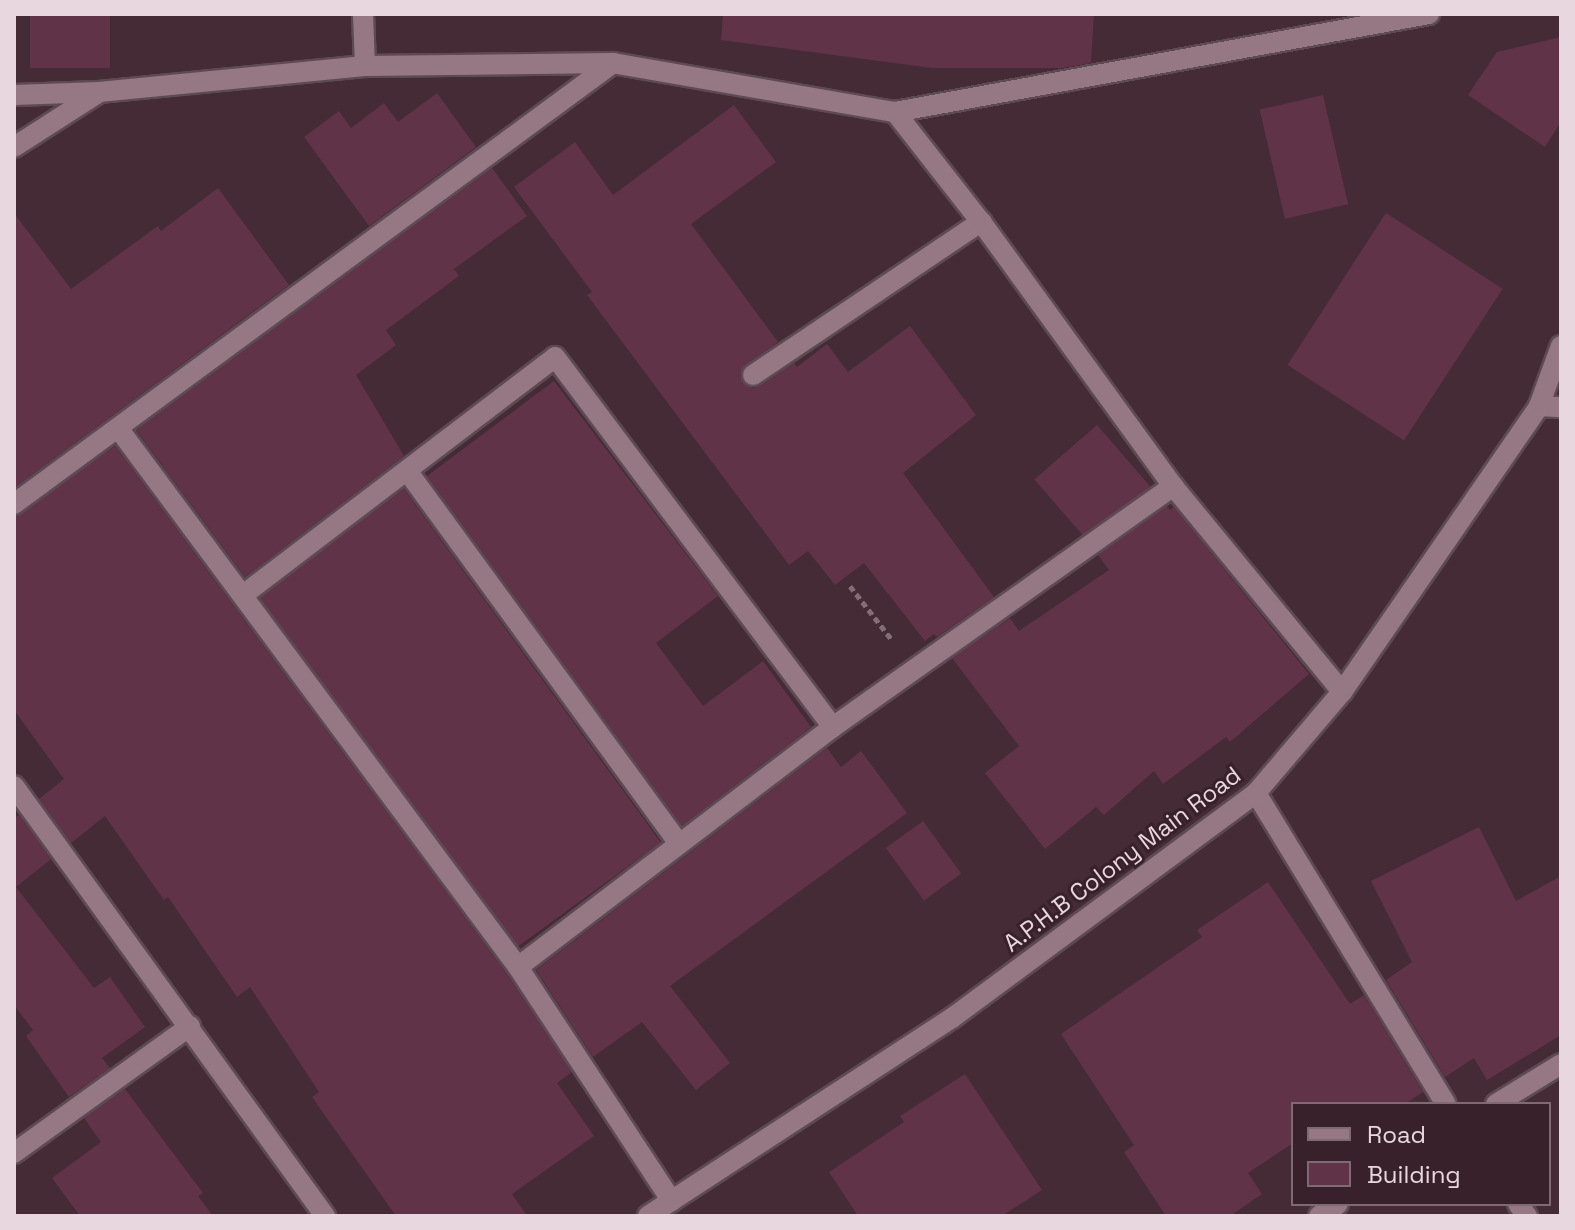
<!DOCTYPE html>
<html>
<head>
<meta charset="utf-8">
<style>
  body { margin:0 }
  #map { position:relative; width:1575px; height:1230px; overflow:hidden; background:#442b35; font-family:"Space Grotesk",sans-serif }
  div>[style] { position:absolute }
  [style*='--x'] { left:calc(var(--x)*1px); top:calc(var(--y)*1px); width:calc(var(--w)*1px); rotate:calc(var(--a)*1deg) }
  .building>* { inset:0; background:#613348; transform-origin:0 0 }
  .path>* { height:5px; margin-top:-2.5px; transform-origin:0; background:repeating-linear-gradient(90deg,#836d76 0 6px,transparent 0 10px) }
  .roads { filter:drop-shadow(2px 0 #5e4a53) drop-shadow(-2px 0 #5e4a53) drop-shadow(0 2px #5e4a53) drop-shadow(0 -2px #5e4a53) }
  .minor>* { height:20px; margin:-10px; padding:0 10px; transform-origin:10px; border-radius:10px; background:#967885 }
  .tertiary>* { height:20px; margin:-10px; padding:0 10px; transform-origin:10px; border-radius:10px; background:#967885 }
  span { translate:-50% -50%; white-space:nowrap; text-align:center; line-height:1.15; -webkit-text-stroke:6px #39212b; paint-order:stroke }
  .street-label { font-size:24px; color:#e8d7de }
  .frame { position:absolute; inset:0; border:16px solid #e8d7de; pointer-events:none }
  .legend { position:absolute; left:1291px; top:1102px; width:260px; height:104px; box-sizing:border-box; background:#39212b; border:2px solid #7f6a73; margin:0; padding:10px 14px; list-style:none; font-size:24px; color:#e8d7de }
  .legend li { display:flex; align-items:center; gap:16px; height:40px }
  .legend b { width:40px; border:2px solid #7f6a73 }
</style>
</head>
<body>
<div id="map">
  <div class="building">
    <i style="left:30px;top:14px;width:80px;height:54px"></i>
    <i style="clip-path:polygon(723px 14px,1094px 14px,1091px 63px,1063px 68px,932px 68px,721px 40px)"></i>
    <i style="clip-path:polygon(1561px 37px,1561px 122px,1545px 147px,1468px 95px,1497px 52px)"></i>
    <i style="clip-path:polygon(437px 93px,476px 147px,369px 226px,304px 137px,339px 111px,351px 128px,384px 103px,398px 122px)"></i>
    <i style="left:1323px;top:95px;width:112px;height:65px;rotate:77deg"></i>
    <i style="clip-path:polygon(734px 105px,776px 162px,691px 224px,778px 342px,745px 365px,740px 375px,743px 383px,753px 388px,760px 386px,794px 363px,797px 367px,827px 344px,848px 372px,910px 326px,976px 415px,903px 473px,994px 597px,937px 637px,934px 634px,925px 641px,864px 563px,835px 585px,808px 551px,789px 565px,587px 295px,592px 292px,514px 187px,575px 142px,613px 195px)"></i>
    <i style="clip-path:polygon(492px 168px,527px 216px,454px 269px,459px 276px,386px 330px,396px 345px,356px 375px,404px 456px,245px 577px,136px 430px)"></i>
    <i style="clip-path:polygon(218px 188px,289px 285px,14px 488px,14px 213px,71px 289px,158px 226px,161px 231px)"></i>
    <i style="left:1386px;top:213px;width:139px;height:181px;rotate:33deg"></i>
    <i style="clip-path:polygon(554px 381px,718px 596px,656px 643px,703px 706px,763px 661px,811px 727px,682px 826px,427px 476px)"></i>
    <i style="left:1097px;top:425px;width:81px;height:83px;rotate:49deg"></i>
    <i style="clip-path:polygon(115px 446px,507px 974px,572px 1072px,557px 1083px,594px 1136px,512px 1194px,527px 1216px,396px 1216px,312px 1097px,319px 1092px,250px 987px,237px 997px,168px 897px,164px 900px,105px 816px,71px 843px,39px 799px,64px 779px,14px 710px,14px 517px)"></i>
    <i style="left:404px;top:489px;width:437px;height:181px;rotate:54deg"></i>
    <i style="clip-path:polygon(1167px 506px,1170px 510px,1174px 507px,1309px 674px,1230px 742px,1226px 737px,1163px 784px,1154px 771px,1104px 815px,1096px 807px,1045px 849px,985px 773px,1019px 746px,952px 658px,1010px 618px,1019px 631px,1109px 570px,1098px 555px)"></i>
    <i style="clip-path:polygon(827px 748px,841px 767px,861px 751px,907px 813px,670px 986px,730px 1063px,696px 1090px,642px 1022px,593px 1057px,536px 970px)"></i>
    <i style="clip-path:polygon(19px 815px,51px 859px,16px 887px,94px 988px,110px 977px,145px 1027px,102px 1058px,110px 1068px,69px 1097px,26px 1036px,33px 1030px,14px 1005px,14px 818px)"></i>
    <i style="left:923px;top:821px;width:65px;height:46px;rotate:54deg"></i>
    <i style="clip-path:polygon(1479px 827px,1516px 901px,1561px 876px,1561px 1035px,1487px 1080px,1474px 1058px,1445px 1077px,1386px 980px,1412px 962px,1371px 881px)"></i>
    <i style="clip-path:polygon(1268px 882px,1350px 1004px,1364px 995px,1423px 1092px,1405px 1104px,1293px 1104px,1293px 1143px,1248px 1173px,1262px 1194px,1230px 1216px,1166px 1216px,1124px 1152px,1134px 1145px,1061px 1034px,1202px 937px,1197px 930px)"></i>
    <i style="clip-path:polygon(965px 1074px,1042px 1190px,1002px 1216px,858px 1216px,829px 1172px,904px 1122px,900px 1116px)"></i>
    <i style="clip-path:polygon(125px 1089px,203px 1193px,198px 1196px,213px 1216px,80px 1216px,52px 1178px,101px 1142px,84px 1118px)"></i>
  </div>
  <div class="path">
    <i style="--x:850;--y:586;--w:68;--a:52.1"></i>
  </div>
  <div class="roads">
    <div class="minor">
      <i style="--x:363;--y:14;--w:52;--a:87.8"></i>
      <i style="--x:14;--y:95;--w:85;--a:-2"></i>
      <i style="--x:99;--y:92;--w:267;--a:-5.6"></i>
      <i style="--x:365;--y:66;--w:248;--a:-0.7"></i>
      <i style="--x:613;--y:63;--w:286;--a:9.9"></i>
      <i style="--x:895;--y:112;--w:543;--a:-10.4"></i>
      <i style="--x:14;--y:147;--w:100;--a:-32.7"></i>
      <i style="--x:753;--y:375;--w:275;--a:-33.9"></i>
      <i style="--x:1539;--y:406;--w:22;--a:3"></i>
      <i style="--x:118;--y:428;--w:671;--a:53.42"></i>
      <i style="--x:518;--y:967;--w:280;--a:56.7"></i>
      <i style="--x:408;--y:472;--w:460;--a:53.9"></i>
      <i style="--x:1173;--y:486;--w:266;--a:50.6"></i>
      <i style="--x:14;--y:504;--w:744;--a:-36.36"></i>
      <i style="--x:243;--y:595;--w:392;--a:-37.3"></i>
      <i style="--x:555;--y:357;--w:463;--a:53.1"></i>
      <i style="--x:14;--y:786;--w:531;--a:54.12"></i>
      <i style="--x:1256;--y:793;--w:364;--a:58.6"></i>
      <i style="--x:518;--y:967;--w:396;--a:-37.3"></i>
      <i style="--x:833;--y:727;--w:417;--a:-35.3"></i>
      <i style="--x:1173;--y:486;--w:326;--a:-126"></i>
      <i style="--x:981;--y:222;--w:140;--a:-128"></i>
      <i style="--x:1496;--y:1104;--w:76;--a:-31.6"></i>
      <i style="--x:14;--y:1153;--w:217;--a:-35.8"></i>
      <i style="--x:1518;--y:1204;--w:15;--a:53"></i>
      <i style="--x:1319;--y:1216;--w:22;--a:-32"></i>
    </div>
    <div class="tertiary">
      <i style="--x:648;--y:1216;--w:363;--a:-33.1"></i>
      <i style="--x:952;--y:1018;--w:378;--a:-36.5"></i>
      <i style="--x:1256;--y:793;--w:133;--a:-49.6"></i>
      <i style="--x:1342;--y:692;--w:347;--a:-55.4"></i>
      <i style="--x:1539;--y:406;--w:64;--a:-69.9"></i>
    </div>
  </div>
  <div class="street-label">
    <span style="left:1122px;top:859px;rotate:-37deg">A.P.H.B Colony Main Road</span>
  </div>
  <div class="frame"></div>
  <ul class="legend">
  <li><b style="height:10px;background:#967885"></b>Road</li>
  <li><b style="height:22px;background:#613348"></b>Building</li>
  </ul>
</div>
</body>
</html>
